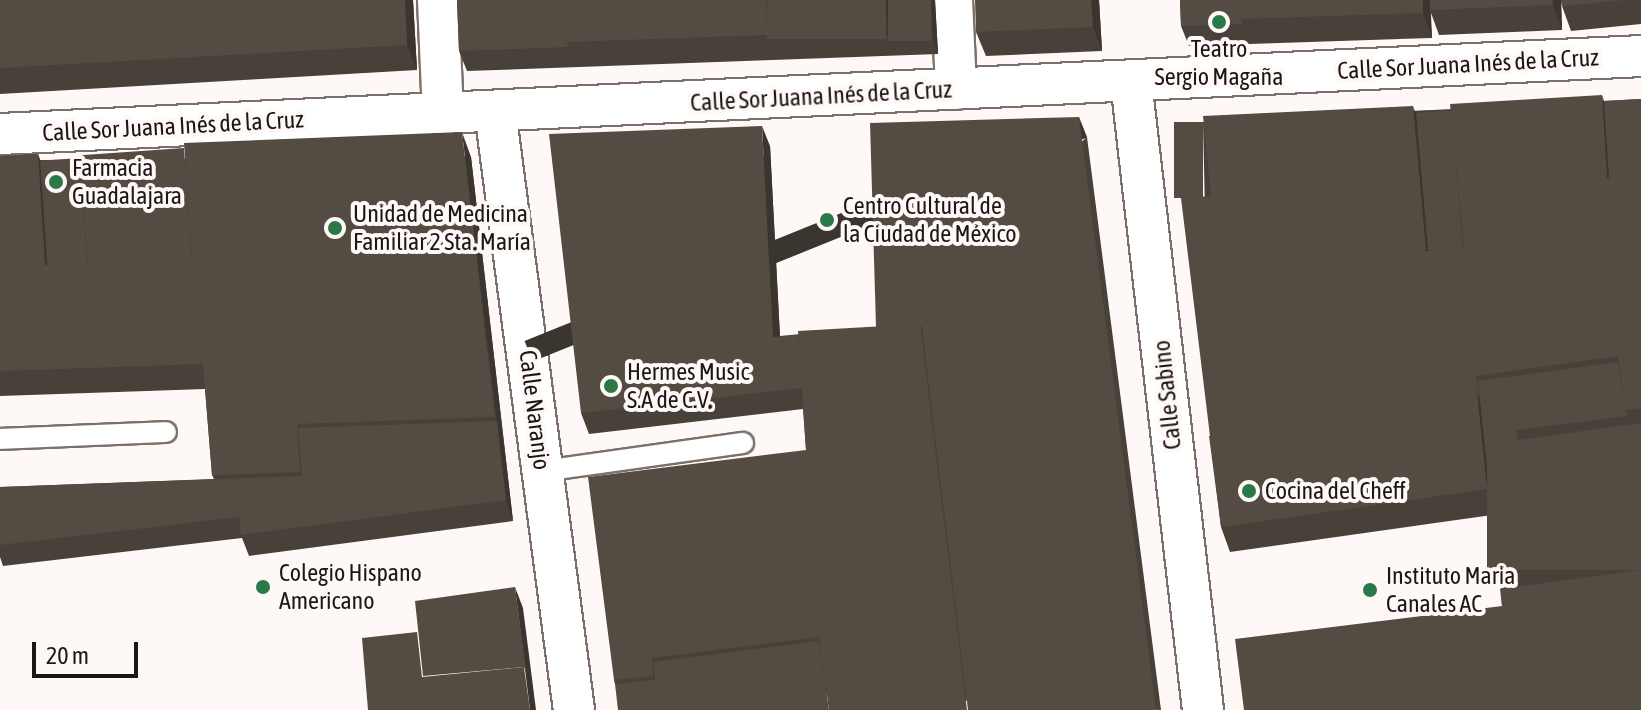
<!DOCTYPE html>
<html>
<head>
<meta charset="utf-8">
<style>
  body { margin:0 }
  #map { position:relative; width:1641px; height:710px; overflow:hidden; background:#fef9f6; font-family:"Asap Condensed",sans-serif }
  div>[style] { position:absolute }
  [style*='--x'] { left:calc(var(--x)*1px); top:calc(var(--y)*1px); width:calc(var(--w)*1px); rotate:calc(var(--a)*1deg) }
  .roads { filter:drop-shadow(2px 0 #7c716a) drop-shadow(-2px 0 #7c716a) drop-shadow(0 2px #7c716a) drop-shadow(0 -2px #7c716a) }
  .service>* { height:20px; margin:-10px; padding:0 10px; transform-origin:10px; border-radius:10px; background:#fff }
  .minor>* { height:40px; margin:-20px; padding:0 20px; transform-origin:20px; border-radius:20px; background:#fff }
  .wall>* { inset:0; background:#48413a }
  .shaded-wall>* { inset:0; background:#3b352f; transform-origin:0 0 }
  .building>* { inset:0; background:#544c43; transform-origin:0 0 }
  .dots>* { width:22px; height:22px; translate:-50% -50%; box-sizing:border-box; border:4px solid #fef9f6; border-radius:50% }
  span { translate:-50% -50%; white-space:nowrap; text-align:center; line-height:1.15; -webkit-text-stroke:8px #fef9f6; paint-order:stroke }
  .poi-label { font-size:24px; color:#1c1715 }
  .left { translate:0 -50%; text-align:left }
  .street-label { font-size:24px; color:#1c1715 }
  .scale { position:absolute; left:32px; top:642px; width:106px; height:36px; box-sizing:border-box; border:4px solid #1c1715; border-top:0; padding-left:10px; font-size:24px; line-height:28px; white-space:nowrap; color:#1c1715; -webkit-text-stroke:6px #fef9f6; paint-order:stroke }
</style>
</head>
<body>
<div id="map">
  <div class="roads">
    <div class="service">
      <i style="--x:0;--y:439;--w:166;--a:-2.4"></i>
      <i style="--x:543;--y:471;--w:202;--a:-8"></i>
    </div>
    <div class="minor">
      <i style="--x:438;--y:0;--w:114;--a:87.5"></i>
      <i style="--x:952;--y:0;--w:89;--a:87.4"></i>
      <i style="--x:1131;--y:81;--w:633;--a:83.47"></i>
      <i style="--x:495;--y:111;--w:604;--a:82.49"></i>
      <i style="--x:0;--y:134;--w:1643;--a:-2.72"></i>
    </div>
  </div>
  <div class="wall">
    <i style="clip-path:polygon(0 0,413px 0,417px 70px,0 94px)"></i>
    <i style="clip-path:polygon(457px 0,935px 0,938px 54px,467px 71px,459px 51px)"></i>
    <i style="clip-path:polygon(1099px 0,1102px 51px,986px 56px,976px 32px)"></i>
    <i style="clip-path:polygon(1180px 0,1561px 0,1562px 30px,1439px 35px,1431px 13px,1432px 38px,1189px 46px,1181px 26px)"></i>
    <i style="clip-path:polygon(1561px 0,1641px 0,1641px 24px,1571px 31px,1562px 6px)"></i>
    <i style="clip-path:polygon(1641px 99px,1641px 710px,1502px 606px,1501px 589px,1492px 515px,1230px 552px,1221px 527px,1210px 436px,1203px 122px)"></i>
    <i style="clip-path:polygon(1087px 137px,1161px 710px,615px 684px,614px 680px,806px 450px,803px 409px,589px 434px,581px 413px,770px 146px,780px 336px,876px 327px)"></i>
    <i style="clip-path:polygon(38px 154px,40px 160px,471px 157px,513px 521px,249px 556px,242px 538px,3px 566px,0 557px,0 487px,214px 479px,212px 475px,205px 389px,0 396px,0 156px)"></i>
  </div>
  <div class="shaded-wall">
    <i style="clip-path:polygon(405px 0,413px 0,417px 70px,407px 45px)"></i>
    <i style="clip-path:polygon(886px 0,893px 0,889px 41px,887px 35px)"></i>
    <i style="clip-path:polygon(931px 0,935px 0,938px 54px,933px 39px)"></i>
    <i style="clip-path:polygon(1091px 0,1099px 0,1102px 51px,1093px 27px)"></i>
    <i style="clip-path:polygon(1423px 0,1431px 0,1430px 10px,1432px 38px,1423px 13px)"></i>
    <i style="clip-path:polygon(1552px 0,1561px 0,1562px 30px,1553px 5px)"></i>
    <i style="clip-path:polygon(1602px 95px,1609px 116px,1614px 184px,1607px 178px)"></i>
    <i style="clip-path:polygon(1413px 106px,1421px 127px,1432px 256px,1426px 251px)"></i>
    <i style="left:1079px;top:117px;width:22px;height:598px;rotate:68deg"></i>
    <i style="clip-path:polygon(762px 126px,770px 146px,781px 357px,773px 337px)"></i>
    <i style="clip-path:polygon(462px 132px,471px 157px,513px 521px,506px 500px)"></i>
    <i style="clip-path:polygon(38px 154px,45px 175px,52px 274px,45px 269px)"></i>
    <i style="clip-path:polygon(1477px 393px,1486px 418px,1496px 514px,1487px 489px)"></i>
    <i style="clip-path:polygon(515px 587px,523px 608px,536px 710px,530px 710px)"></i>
  </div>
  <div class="building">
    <i style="clip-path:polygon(0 0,405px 0,407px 45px,0 68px)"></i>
    <i style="clip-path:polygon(457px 0,565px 0,567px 42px,568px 47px,459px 51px)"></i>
    <i style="clip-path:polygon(565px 0,766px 0,767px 35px,567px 42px)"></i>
    <i style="left:767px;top:0;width:119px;height:39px"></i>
    <i style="left:888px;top:0;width:43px;height:41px"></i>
    <i style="clip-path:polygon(975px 0,1091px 0,1093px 27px,976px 32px)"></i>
    <i style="clip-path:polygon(1180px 0,1240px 0,1241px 19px,1242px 24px,1181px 26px)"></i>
    <i style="clip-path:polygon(1240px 0,1423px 0,1423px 13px,1241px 19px)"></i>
    <i style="clip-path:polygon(1430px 0,1552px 0,1553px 5px,1430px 10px)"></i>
    <i style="clip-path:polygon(1561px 0,1626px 0,1562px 6px)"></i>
    <i style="clip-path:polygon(1602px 95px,1607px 178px,1641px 175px,1641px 408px,1626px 410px,1618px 356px,1476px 376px,1479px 398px,1477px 393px,1234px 426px,1235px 433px,1210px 436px,1181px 198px,1211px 196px,1203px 116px,1413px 106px,1426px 251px,1464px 247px,1450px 104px)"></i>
    <i style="clip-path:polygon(1641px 99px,1641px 175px,1609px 178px,1604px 101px)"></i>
    <i style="left:1451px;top:110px;width:138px;height:35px;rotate:85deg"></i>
    <i style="clip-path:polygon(1079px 117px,1156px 710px,968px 710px,922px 328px,920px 324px,876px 327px,870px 123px)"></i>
    <i style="left:1174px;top:122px;width:29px;height:76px"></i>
    <i style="clip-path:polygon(762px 126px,773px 337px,798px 335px,802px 388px,581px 413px,549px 134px)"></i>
    <i style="clip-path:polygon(462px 132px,495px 417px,297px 424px,300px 472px,212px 475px,203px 364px,0 371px,0 267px,192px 258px,184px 143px)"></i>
    <i style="left:184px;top:148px;width:110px;height:104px;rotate:86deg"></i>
    <i style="clip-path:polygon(38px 154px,45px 265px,0 267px,0 156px)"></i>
    <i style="left:80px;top:158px;width:105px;height:40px;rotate:86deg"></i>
    <i style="clip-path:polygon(920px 324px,967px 710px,829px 710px,819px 637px,652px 658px,653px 676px,614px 680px,588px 477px,806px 450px,798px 331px)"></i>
    <i style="clip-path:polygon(1618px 362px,1626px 410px,1628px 416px,1516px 430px,1518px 440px,1641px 423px,1641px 465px,1489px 486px,1478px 381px)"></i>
    <i style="clip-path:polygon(1477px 393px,1487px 489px,1221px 527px,1209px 436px,1235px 433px,1234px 426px)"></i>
    <i style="clip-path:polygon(497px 421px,506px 500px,241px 535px,239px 517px,0 545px,0 487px,302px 476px,298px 428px)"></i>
    <i style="left:1641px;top:465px;width:105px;height:154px;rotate:90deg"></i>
    <i style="clip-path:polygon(1641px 570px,1641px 710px,1244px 710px,1235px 639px,1502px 606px,1500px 589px)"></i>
    <i style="clip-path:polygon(515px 587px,526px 671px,524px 667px,423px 676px,415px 601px)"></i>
    <i style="clip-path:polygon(417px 632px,422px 677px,524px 667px,530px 710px,368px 710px,362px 638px)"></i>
    <i style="clip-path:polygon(819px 641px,829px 710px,618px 710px,615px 684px,655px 680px,654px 662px)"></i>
  </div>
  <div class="dots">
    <i style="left:1219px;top:22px;background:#2b7949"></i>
    <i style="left:56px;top:182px;background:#2b7949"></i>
    <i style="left:827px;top:220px;background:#2b7949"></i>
    <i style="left:335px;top:228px;background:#2b7949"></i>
    <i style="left:611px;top:386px;background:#2b7949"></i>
    <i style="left:1249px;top:491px;background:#2b7949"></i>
    <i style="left:263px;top:587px;background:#2b7949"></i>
    <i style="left:1370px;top:590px;background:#2b7949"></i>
  </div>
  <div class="poi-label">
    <span style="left:1219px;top:63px">Teatro<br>Sergio Magaña</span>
    <span class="left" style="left:72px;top:182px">Farmacia<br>Guadalajara</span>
    <span class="left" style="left:843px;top:220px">Centro Cultural de<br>la Ciudad de México</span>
    <span class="left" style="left:353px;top:228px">Unidad de Medicina<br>Familiar 2 Sta. María</span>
    <span class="left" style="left:627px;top:386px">Hermes Music<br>S.A de C.V.</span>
    <span class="left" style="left:1265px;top:491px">Cocina del Cheff</span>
    <span class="left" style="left:279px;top:587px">Colegio Hispano<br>Americano</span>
    <span class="left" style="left:1386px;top:590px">Instituto Maria<br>Canales AC</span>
  </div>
  <div class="street-label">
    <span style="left:1468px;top:64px;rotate:-3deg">Calle Sor Juana Inés de la Cruz</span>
    <span style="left:821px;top:96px;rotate:-3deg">Calle Sor Juana Inés de la Cruz</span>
    <span style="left:173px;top:126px;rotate:-3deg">Calle Sor Juana Inés de la Cruz</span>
    <span style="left:1167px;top:395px;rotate:-96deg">Calle Sabino</span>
    <span style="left:535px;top:410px;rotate:83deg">Calle Naranjo</span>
  </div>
  <div class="scale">20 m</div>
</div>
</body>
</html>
